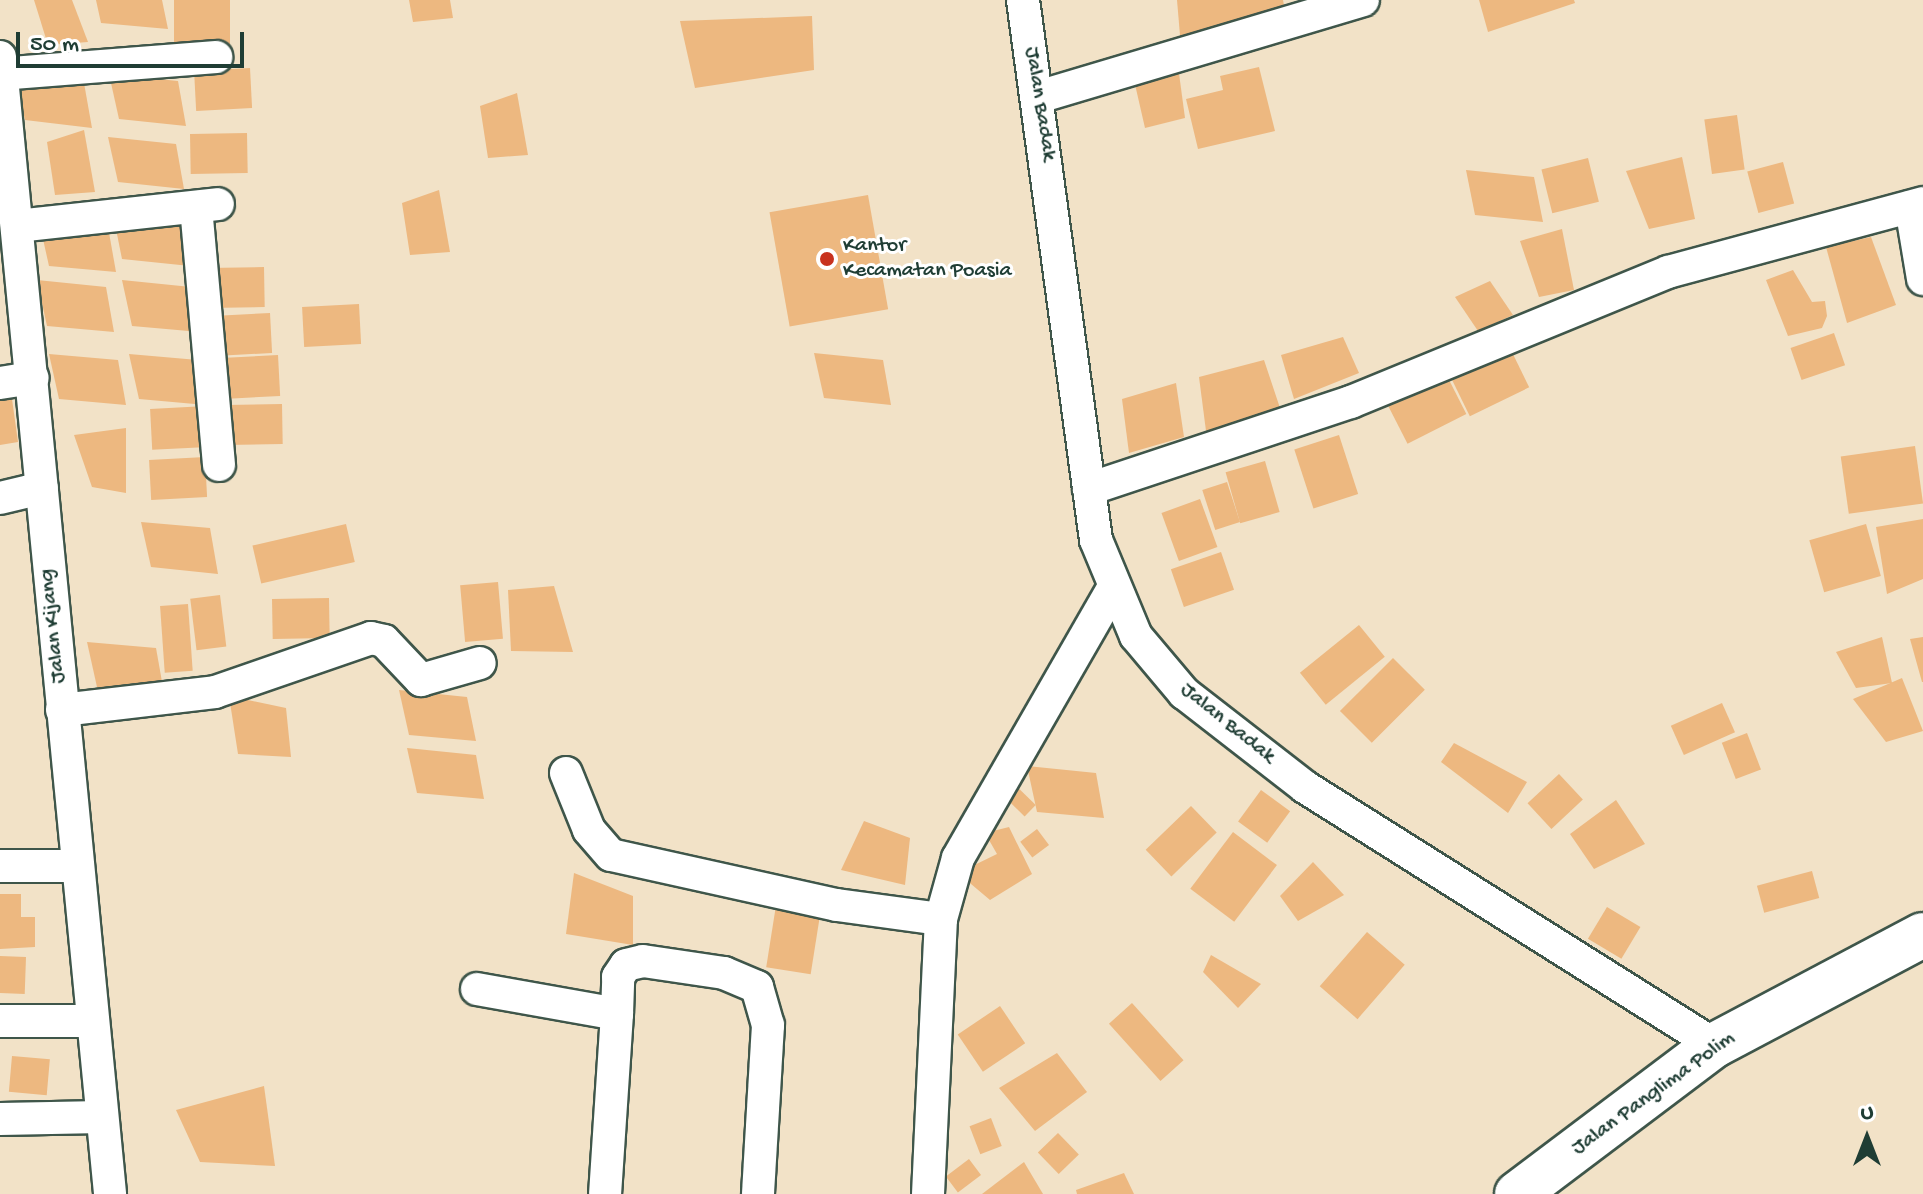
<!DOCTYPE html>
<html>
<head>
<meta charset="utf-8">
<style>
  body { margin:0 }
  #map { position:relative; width:1923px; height:1194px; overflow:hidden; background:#f2e2c7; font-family:"Gochi Hand",sans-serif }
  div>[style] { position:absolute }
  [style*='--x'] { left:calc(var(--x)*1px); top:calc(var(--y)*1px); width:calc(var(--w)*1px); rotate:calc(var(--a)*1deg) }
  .building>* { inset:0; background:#edb880; transform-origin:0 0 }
  .roads { filter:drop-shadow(2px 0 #3f564a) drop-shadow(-2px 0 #3f564a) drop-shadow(0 2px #3f564a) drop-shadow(0 -2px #3f564a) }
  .street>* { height:32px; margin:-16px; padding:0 16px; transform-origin:16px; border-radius:16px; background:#fff }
  .secondary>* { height:44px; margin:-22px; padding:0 22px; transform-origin:22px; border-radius:22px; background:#fff }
  .dots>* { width:22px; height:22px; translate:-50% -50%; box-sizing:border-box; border:4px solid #fff; border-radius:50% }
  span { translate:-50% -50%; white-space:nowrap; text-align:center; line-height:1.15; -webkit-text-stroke:6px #fff; paint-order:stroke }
  .street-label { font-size:22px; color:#1f3d34 }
  .poi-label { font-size:22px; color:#1f3d34 }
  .left { translate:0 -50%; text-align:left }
  .north { position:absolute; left:1827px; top:1098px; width:80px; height:80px; -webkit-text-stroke:6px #fff; paint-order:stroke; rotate:0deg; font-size:22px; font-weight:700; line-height:32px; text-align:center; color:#1f3d34 }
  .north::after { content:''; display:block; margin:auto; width:28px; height:36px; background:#1f3d34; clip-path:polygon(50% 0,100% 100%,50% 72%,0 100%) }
  .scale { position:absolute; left:16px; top:32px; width:228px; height:36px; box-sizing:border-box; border:4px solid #1f3d34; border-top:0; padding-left:10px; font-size:24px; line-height:28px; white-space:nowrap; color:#1f3d34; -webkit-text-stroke:6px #fff; paint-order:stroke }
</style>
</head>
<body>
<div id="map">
  <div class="building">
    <i style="clip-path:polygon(34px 0,72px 0,88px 42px,48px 45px)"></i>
    <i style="clip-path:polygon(96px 0,162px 0,168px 29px,101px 23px)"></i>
    <i style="left:174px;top:0;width:56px;height:46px"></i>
    <i style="clip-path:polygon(409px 0,450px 0,453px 18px,413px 22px)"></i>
    <i style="clip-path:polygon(1177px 0,1283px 0,1286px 16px,1181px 47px)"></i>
    <i style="clip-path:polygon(1479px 0,1574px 0,1575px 3px,1488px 32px)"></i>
    <i style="clip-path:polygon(812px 16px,814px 70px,695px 88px,680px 21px)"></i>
    <i style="clip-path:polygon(1178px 66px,1185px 118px,1145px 128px,1134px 80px)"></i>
    <i style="clip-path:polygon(1259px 67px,1275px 131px,1198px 149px,1186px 99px,1223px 90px,1220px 76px)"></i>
    <i style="left:250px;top:68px;width:40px;height:56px;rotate:87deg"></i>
    <i style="clip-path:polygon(109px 74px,178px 81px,186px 126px,119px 119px)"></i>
    <i style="clip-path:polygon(15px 76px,84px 83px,92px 128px,25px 120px)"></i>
    <i style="clip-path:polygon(517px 93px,528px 155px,488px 158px,480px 106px)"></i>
    <i style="left:1737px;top:115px;width:55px;height:33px;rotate:82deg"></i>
    <i style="clip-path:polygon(84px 130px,95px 192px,55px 195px,47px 142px)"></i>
    <i style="left:247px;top:133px;width:40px;height:57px;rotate:89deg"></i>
    <i style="clip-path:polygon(108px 137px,176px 144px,184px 189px,118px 182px)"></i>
    <i style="clip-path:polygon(1682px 157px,1695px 219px,1649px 229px,1626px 171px)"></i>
    <i style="left:1588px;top:158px;width:45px;height:48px;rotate:76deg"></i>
    <i style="left:1783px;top:162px;width:43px;height:37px;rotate:75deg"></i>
    <i style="clip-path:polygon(1466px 170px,1534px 177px,1543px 222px,1475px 215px)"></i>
    <i style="clip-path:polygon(439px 190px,450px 252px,410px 255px,402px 203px)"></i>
    <i style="left:868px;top:195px;width:116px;height:100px;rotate:80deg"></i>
    <i style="clip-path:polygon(113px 214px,181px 221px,190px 266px,122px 259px)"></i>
    <i style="clip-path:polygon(39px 221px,108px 227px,116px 272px,49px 266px)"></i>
    <i style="clip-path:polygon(1562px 229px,1574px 290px,1539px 297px,1520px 241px)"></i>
    <i style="clip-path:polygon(1871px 237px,1896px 305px,1847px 323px,1826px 247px)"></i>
    <i style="left:264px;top:267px;width:40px;height:57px;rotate:89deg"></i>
    <i style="clip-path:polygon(1793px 270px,1812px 302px,1825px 301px,1827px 316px,1822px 328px,1788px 336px,1766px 280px)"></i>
    <i style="clip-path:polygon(37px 280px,106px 287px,114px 332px,47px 326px)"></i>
    <i style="clip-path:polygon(122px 280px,191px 287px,200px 332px,132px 326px)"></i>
    <i style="clip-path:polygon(1490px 281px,1513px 315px,1478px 331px,1455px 297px)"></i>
    <i style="left:359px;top:304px;width:40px;height:57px;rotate:87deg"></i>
    <i style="left:270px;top:313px;width:40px;height:57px;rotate:87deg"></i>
    <i style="left:1834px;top:333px;width:34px;height:46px;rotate:71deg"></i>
    <i style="clip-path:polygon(1343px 337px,1359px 373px,1294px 399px,1281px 355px)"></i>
    <i style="left:1509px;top:346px;width:46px;height:66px;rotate:64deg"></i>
    <i style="clip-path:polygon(814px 353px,883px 360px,891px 405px,824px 398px)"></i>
    <i style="clip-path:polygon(49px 354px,118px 360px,126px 405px,59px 399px)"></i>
    <i style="clip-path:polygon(129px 354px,198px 360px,206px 405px,139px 399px)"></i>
    <i style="left:278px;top:355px;width:41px;height:57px;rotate:87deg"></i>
    <i style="clip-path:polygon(1264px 360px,1282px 414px,1206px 431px,1199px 377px)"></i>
    <i style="left:1445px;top:372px;width:47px;height:66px;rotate:63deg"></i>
    <i style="clip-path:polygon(1176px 383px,1184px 437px,1129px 453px,1122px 399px)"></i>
    <i style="clip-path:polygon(12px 399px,18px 442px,0 445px,0 400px)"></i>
    <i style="left:282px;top:404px;width:40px;height:57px;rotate:89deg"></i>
    <i style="left:206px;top:406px;width:41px;height:56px;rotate:87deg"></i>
    <i style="clip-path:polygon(126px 428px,126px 493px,92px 487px,74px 435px)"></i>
    <i style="left:1339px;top:435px;width:62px;height:47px;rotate:72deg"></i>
    <i style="left:1915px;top:446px;width:58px;height:75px;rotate:82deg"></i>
    <i style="left:205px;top:457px;width:40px;height:56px;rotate:87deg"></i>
    <i style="left:1265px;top:461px;width:53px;height:41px;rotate:74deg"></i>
    <i style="left:1227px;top:482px;width:42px;height:26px;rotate:72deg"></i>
    <i style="left:1200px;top:499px;width:51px;height:41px;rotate:70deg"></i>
    <i style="clip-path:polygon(1923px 519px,1923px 579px,1887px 594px,1876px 527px)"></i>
    <i style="clip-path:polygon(141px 522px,210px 528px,218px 574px,151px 567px)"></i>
    <i style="left:346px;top:524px;width:39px;height:96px;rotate:77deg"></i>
    <i style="left:1866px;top:524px;width:54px;height:59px;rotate:74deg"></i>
    <i style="left:1221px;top:552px;width:40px;height:53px;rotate:71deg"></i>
    <i style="left:498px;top:582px;width:57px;height:38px;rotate:85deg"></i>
    <i style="clip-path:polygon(554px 586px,573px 652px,511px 651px,508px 590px)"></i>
    <i style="left:220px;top:595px;width:52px;height:30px;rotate:83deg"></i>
    <i style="left:329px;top:598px;width:40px;height:57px;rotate:89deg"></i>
    <i style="left:188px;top:604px;width:67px;height:28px;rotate:86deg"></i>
    <i style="left:1359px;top:625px;width:41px;height:76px;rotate:51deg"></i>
    <i style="clip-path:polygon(1882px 637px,1892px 683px,1856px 688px,1836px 652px)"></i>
    <i style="clip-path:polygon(1923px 637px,1923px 682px,1922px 682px,1910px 639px)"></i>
    <i style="clip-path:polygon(87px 642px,156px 648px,164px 693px,97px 687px)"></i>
    <i style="left:1393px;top:658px;width:45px;height:75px;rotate:45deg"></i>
    <i style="clip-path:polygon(1902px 678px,1923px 731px,1886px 742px,1853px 699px)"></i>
    <i style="clip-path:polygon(399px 690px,467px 697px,476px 741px,409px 735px)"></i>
    <i style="clip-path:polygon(229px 696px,286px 708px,291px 757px,238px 754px)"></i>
    <i style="left:1722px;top:703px;width:32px;height:56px;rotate:66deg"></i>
    <i style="left:1747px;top:733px;width:39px;height:27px;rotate:69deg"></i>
    <i style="clip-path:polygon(1454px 743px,1527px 782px,1508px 813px,1441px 762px)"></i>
    <i style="clip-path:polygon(407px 748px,476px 755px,484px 799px,417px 793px)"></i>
    <i style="clip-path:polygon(1027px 766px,1096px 773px,1104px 818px,1037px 812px)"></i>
    <i style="left:1559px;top:774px;width:35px;height:43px;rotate:47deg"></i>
    <i style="left:1012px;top:782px;width:33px;height:16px;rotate:44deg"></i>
    <i style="left:1261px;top:790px;width:36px;height:39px;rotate:36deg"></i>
    <i style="clip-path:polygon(1616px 800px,1645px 844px,1594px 869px,1570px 834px)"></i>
    <i style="left:1191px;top:806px;width:37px;height:63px;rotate:46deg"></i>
    <i style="clip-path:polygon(864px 821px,910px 838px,905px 885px,841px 870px)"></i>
    <i style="clip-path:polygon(1009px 827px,1032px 874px,990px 900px,958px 873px,997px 854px,985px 833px)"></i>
    <i style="left:1037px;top:829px;width:20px;height:21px;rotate:53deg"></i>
    <i style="left:1233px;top:832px;width:55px;height:71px;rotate:37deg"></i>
    <i style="clip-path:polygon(1313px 862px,1344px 895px,1298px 921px,1280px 896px)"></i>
    <i style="left:1812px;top:871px;width:28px;height:57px;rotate:75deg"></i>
    <i style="clip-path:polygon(574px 873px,633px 896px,633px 945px,566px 934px)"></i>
    <i style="clip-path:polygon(0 894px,21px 894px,21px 917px,35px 917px,35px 947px,0 949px)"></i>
    <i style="left:777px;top:899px;width:45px;height:69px;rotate:9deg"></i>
    <i style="left:1607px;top:907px;width:39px;height:37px;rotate:31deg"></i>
    <i style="left:1367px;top:932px;width:50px;height:72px;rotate:41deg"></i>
    <i style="clip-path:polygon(1211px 955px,1261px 984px,1238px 1008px,1203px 972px)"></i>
    <i style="left:26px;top:957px;width:37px;height:26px;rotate:92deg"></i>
    <i style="left:1132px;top:1003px;width:77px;height:31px;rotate:48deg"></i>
    <i style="left:1000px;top:1006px;width:45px;height:51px;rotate:56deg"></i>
    <i style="clip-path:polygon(1057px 1053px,1087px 1092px,1035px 1131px,999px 1088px)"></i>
    <i style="left:12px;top:1056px;width:38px;height:36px;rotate:5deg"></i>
    <i style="clip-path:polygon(264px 1086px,275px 1166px,200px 1162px,176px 1110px)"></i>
    <i style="left:991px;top:1118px;width:30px;height:23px;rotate:69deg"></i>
    <i style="left:1058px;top:1133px;width:30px;height:28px;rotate:46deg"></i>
    <i style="left:969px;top:1159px;width:20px;height:29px;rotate:53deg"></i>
    <i style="clip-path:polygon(1024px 1162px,1043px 1194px,982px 1194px)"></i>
    <i style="clip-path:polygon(1124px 1173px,1134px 1194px,1077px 1194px,1076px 1190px)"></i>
  </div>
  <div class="roads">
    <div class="street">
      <i style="--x:1023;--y:0;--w:545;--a:82.3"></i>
      <i style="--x:1096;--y:540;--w:104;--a:67.4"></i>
      <i style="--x:1136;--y:636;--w:75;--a:49.9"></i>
      <i style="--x:1184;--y:693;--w:153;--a:37.8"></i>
      <i style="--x:1305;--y:787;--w:484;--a:32.2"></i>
      <i style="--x:0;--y:57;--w:1142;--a:84.47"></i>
      <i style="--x:0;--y:74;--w:217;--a:-4.5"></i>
      <i style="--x:1038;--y:97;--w:339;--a:-16.6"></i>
      <i style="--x:196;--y:207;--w:259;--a:84.9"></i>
      <i style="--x:1911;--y:207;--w:73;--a:80.5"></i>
      <i style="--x:17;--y:226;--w:202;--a:-6.2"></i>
      <i style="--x:0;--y:383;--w:33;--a:-9"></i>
      <i style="--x:1089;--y:489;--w:276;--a:-18.4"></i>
      <i style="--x:1351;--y:402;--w:343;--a:-22.3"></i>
      <i style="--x:1668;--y:272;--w:264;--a:-15.1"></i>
      <i style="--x:0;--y:498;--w:43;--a:-13.4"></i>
      <i style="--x:62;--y:710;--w:154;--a:-6.7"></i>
      <i style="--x:215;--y:692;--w:165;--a:-19.1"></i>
      <i style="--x:371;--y:638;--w:13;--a:13"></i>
      <i style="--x:384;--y:641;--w:54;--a:46.5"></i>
      <i style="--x:421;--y:680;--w:61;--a:-16.1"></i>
      <i style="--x:566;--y:773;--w:61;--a:68"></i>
      <i style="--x:589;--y:830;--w:33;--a:49"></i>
      <i style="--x:611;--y:855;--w:231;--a:12.5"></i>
      <i style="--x:837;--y:905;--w:105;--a:7.7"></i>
      <i style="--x:0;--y:866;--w:77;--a:0"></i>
      <i style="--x:477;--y:989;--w:142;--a:10.1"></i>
      <i style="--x:617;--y:1014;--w:180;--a:93.8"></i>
      <i style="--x:617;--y:1014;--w:37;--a:-88"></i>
      <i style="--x:618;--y:977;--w:14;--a:-56"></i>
      <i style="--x:626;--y:965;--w:17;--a:-13"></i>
      <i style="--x:643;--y:961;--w:82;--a:8.4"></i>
      <i style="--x:724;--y:973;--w:36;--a:23"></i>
      <i style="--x:757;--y:987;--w:40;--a:74"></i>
      <i style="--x:768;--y:1025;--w:169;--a:93.4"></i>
      <i style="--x:0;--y:1021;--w:91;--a:0"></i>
      <i style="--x:0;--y:1119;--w:102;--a:-1.1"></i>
      <i style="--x:928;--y:1194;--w:275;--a:-87.3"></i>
      <i style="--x:941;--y:919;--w:63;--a:-74.4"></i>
      <i style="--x:958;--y:858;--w:309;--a:-60.1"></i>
    </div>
    <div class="secondary">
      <i style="--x:1517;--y:1194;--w:248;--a:-37"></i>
      <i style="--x:1715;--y:1045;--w:235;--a:-27.9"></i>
    </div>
  </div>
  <div class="dots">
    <i style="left:827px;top:259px;background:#c8321e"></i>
  </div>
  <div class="street-label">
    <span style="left:1039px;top:104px;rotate:81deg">Jalan Badak</span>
    <span style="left:54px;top:626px;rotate:-96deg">Jalan Kijang</span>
    <span style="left:1227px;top:724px;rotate:39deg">Jalan Badak</span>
    <span style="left:1654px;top:1094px;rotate:-36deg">Jalan Panglima Polim</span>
  </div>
  <div class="poi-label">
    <span class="left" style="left:843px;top:259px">Kantor<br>Kecamatan Poasia</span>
  </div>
  <div class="north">U</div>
  <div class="scale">50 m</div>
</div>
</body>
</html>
